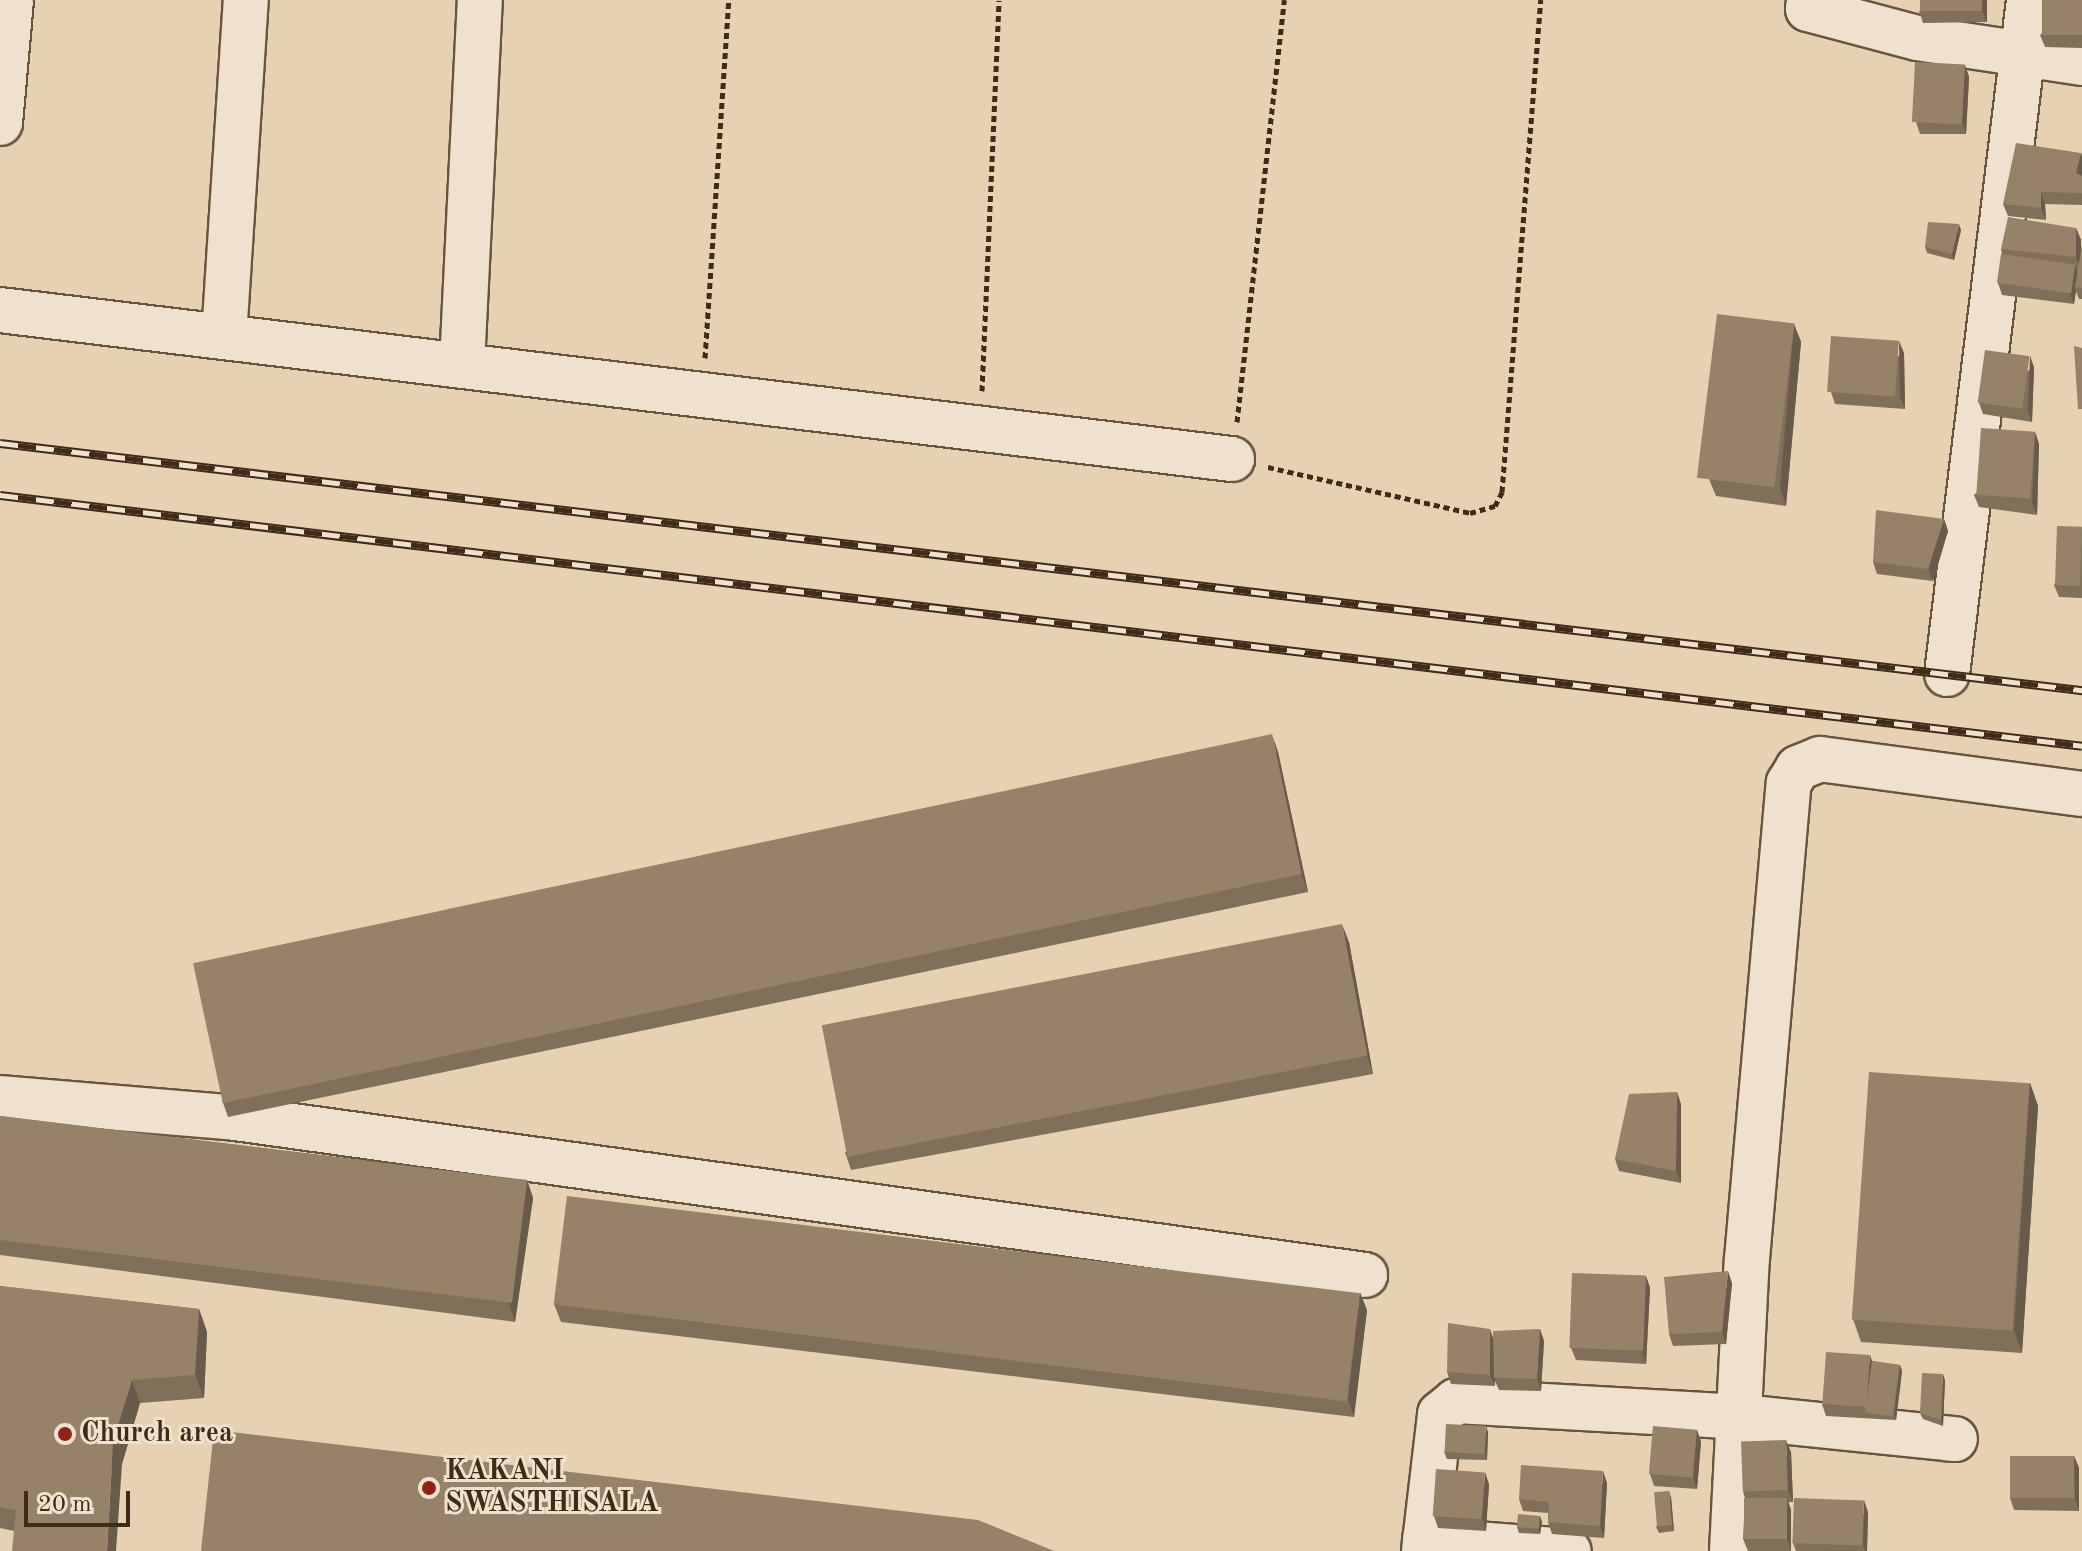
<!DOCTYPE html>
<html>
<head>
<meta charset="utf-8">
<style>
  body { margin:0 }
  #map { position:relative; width:2082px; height:1551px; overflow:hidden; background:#e6d1b3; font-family:"Old Standard TT",serif }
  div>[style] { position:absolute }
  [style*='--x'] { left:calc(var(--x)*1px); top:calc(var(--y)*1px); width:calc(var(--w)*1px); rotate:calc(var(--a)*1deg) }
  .path>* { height:5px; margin-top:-2.5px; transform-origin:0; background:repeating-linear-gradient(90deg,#3e2c16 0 6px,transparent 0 10px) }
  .roads { filter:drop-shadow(2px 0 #68553d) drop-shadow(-2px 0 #68553d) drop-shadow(0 2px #68553d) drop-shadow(0 -2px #68553d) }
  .minor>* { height:44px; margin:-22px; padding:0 22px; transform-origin:22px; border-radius:22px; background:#efe1ce }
  .rail>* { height:9px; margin-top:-4.5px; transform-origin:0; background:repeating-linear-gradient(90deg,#efe1ce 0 18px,#3e2c16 0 36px); box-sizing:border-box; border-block:2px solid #3e2c16 }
  .wall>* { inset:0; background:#807059 }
  .shaded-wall>* { inset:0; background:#685b49 }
  .building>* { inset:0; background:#958268; transform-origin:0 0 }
  .dots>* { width:22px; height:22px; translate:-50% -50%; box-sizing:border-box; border:4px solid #efe1ce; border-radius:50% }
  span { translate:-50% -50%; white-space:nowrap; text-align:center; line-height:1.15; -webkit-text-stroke:6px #efe1ce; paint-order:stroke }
  .poi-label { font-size:28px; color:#3e2c16; font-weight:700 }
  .left { translate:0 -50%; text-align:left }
  .scale { position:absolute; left:24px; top:1491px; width:106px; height:36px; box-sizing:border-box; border:4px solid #3e2c16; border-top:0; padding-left:10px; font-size:24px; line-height:28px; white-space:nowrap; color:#3e2c16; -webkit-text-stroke:6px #efe1ce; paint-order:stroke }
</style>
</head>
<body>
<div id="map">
  <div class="path">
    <i style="--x:705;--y:358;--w:359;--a:-86.2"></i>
    <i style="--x:982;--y:391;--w:391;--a:-87.5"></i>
    <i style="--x:1237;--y:422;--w:425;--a:-83.6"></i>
    <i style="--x:1268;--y:467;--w:207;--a:12.8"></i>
    <i style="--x:1470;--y:513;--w:26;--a:-16"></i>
    <i style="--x:1495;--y:506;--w:16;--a:-63"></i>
    <i style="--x:1502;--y:492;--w:494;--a:-85.5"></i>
  </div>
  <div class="roads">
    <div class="minor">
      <i style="--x:1809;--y:0;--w:9;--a:96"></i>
      <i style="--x:1808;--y:9;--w:113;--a:14.9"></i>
      <i style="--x:1917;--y:38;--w:167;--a:8.6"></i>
      <i style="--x:0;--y:123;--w:123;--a:-84.9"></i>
      <i style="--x:0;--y:310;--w:1241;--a:6.9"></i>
      <i style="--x:224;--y:337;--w:338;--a:-86.3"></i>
      <i style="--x:462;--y:365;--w:365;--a:-87.2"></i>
      <i style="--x:1947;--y:674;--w:679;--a:-83.06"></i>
      <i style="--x:0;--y:1098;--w:229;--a:4.8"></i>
      <i style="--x:228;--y:1117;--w:1148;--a:7.91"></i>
      <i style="--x:1425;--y:1540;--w:144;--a:4.4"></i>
      <i style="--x:1424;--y:1551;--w:138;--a:-83.3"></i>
      <i style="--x:1440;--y:1414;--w:21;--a:-39"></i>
      <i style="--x:1456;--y:1401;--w:285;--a:3.2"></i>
      <i style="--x:1741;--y:1417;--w:215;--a:5.9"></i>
      <i style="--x:1732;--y:1551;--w:292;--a:-87.1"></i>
      <i style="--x:1747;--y:1259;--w:478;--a:-85"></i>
      <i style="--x:1789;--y:783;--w:17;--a:-59"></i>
      <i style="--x:1798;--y:768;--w:24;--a:-22"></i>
      <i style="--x:1820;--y:759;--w:264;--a:7.6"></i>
    </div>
  </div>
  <div class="rail">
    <i style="--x:0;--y:443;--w:2097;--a:6.77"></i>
    <i style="--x:0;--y:495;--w:2097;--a:6.87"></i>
  </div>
  <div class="wall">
    <i style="clip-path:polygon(1987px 0,1987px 22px,1923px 23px,1919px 11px)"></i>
    <i style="clip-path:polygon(2082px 0,2082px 48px,2045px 47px,2040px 35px)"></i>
    <i style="clip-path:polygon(1965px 65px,1969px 77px,1966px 134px,1920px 134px,1916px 122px)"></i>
    <i style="clip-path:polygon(2081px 153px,2082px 157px,2082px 205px,2045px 204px,2046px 220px,2008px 216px,2003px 204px)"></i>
    <i style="clip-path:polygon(2076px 228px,2081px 240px,2081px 253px,2082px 245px,2082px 299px,2079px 299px,2076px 291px,2074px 304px,2002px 295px,1998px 283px,2002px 254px,2001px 249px)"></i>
    <i style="clip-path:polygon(1961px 230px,1954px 260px,1927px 253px,1925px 247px)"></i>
    <i style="clip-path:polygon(1794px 324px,1801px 342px,1786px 506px,1716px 496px,1709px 479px)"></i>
    <i style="clip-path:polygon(1904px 353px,1905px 409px,1835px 404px,1831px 392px)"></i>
    <i style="clip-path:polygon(2034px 367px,2032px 422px,1983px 414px,1979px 403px)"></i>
    <i style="clip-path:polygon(2035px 432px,2039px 444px,2037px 515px,1979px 507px,1974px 495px)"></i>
    <i style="clip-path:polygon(1944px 519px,1948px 531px,1933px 581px,1877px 574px,1873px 562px)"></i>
    <i style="clip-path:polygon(2082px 527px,2082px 598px,2059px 597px,2054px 585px)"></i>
    <i style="clip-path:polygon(1278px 752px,1308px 892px,228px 1117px,222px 1100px)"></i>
    <i style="clip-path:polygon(1349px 942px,1373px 1074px,851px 1170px,845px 1152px)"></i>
    <i style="clip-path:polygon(2030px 1083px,2038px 1106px,2022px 1353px,1861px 1342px,1853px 1319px)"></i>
    <i style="clip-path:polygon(1681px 1104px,1681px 1183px,1619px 1171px,1615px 1159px)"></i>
    <i style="clip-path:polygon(0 1116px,527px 1180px,533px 1198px,515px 1322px,0 1255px)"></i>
    <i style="clip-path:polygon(1646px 1276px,1650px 1288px,1646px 1364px,1576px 1360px,1571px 1348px)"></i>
    <i style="clip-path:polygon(1732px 1283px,1726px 1344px,1673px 1346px,1669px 1334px)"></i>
    <i style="clip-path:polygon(0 1286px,199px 1309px,207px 1332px,204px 1398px,140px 1403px,122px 1464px,14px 1531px,0 1528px)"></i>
    <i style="clip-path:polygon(554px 1304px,1367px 1310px,1354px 1417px,561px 1322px)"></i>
    <i style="clip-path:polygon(1540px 1329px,1544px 1341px,1541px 1391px,1499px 1390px,1494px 1379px,1495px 1386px,1451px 1384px,1447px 1372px,1493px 1337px)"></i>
    <i style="clip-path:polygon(1872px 1361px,1900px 1365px,1902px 1371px,1896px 1420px,1826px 1416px,1822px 1404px)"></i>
    <i style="clip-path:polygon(1945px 1380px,1943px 1426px,1923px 1419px,1920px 1413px)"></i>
    <i style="clip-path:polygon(1697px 1430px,1701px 1442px,1697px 1489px,1654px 1486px,1650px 1474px)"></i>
    <i style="clip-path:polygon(1488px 1432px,1487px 1460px,1447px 1459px,1444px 1452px)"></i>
    <i style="clip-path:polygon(1791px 1452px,1793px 1502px,1788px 1502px,1791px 1510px,1791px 1551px,1748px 1551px,1743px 1539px,1745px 1498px,1743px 1492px)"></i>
    <i style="clip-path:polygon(2074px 1456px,2079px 1468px,2079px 1511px,2014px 1510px,2010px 1498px)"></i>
    <i style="clip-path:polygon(1607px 1483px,1604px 1538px,1552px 1534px,1548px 1522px,1548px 1513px,1523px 1511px,1519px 1499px)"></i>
    <i style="clip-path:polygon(1489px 1484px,1486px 1531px,1438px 1528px,1434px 1516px)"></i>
    <i style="clip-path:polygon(1671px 1497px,1674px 1531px,1659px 1533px,1656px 1527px)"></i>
    <i style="clip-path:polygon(1868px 1512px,1867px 1551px,1796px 1551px,1793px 1543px)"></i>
    <i style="clip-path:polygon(1540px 1516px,1542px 1522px,1540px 1534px,1519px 1533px,1517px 1527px)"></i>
  </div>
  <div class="shaded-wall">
    <i style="clip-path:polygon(1982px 0,1987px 0,1987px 22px,1982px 10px)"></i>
    <i style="clip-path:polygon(1965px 65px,1969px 77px,1966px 134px,1962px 122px)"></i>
    <i style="clip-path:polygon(2081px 153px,2082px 157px,2082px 179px,2076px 173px)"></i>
    <i style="clip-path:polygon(2041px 192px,2045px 204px,2046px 220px,2041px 208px)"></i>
    <i style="clip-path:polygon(1959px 224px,1961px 230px,1954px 260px,1952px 254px)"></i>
    <i style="clip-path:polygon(2076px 228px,2081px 240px,2081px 269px,2076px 257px)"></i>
    <i style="clip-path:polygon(2075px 265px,2079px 277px,2075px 287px,2076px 291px,2074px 304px,2069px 292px)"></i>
    <i style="clip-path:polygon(1794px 324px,1801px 342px,1786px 506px,1780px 488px)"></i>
    <i style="clip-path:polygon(1899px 341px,1904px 353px,1905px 409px,1900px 397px)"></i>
    <i style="clip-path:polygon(2030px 356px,2034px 367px,2032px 422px,2028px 410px)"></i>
    <i style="clip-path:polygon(2035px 432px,2039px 444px,2037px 515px,2032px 503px)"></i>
    <i style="clip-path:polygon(1944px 519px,1948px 531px,1933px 581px,1928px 569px)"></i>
    <i style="clip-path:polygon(1272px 734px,1278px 752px,1308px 892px,1301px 874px)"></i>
    <i style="clip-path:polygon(1342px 924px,1349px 942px,1373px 1074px,1367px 1056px)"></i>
    <i style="clip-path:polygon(2030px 1083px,2038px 1106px,2022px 1353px,2014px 1330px)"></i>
    <i style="clip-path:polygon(1677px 1092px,1681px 1104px,1681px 1183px,1676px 1171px)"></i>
    <i style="clip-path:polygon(527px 1180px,533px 1198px,515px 1322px,509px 1304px)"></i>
    <i style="clip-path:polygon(1728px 1271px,1732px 1283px,1726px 1344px,1722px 1332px)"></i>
    <i style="clip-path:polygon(1646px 1276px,1650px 1288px,1646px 1364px,1642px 1352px)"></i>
    <i style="clip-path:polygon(1360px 1292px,1367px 1310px,1354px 1417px,1348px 1400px)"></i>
    <i style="clip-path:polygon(199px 1309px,207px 1332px,204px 1398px,195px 1375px)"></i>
    <i style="clip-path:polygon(1490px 1329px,1494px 1341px,1495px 1386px,1490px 1375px)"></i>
    <i style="clip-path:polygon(1540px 1329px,1544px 1341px,1541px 1391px,1537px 1379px)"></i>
    <i style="clip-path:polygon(1870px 1355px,1874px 1367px,1868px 1413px,1866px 1408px)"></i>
    <i style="clip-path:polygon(1900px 1365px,1902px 1371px,1896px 1420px,1894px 1414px)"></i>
    <i style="clip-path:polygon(1943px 1374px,1945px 1380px,1943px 1426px,1941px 1420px)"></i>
    <i style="clip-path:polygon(132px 1380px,140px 1403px,122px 1464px,116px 1551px,107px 1551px,113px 1442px)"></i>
    <i style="clip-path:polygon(1486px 1426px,1488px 1432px,1487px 1460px,1485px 1454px)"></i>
    <i style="clip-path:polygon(1697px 1430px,1701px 1442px,1697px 1489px,1693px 1477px)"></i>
    <i style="clip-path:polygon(1786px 1440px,1791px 1452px,1793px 1502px,1788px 1490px)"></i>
    <i style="clip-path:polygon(2074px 1456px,2079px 1468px,2079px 1511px,2075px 1499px)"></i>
    <i style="clip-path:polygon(1603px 1471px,1607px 1483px,1604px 1538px,1600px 1526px)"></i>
    <i style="clip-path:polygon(1485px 1472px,1489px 1484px,1486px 1531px,1482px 1519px)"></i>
    <i style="clip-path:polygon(1669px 1491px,1671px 1497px,1674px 1531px,1672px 1525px)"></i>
    <i style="clip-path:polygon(1787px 1498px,1791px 1510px,1791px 1551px,1787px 1539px)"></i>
    <i style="clip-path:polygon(1864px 1500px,1868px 1512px,1867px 1551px,1865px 1551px,1863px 1545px)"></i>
    <i style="clip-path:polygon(1540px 1516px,1542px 1522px,1540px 1534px,1538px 1528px)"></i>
  </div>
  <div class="building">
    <i style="left:1920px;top:0;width:62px;height:11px"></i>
    <i style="left:2042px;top:0;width:40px;height:35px"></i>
    <i style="left:1915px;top:62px;width:50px;height:60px;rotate:3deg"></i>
    <i style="clip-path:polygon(2016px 143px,2081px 153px,2076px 173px,2082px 176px,2082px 193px,2041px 192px,2041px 208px,2003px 204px)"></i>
    <i style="clip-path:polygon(2008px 217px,2076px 228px,2076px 257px,2001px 249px)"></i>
    <i style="clip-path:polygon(1928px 222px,1959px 224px,1952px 254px,1925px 247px)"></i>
    <i style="clip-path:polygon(2082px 245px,2082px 288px,2075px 287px)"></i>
    <i style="left:2001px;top:254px;width:75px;height:29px;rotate:8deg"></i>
    <i style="left:1717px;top:314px;width:78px;height:165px;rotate:7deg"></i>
    <i style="left:1831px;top:336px;width:68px;height:56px;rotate:4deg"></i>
    <i style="clip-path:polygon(2074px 346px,2082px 348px,2082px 409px,2078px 409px)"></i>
    <i style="left:1985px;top:350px;width:45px;height:53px;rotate:8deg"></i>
    <i style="left:1981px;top:428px;width:54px;height:67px;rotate:4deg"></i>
    <i style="clip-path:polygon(1876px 510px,1944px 519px,1928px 569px,1873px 562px)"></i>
    <i style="left:2057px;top:526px;width:25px;height:59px;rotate:2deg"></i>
    <i style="left:1272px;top:734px;width:143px;height:1103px;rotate:78deg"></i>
    <i style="left:1342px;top:924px;width:134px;height:530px;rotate:79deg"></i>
    <i style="left:1869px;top:1072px;width:161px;height:248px;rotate:4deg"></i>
    <i style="clip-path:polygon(1677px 1092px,1676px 1171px,1615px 1159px,1629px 1094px)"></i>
    <i style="left:0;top:1116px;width:531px;height:123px;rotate:7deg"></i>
    <i style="left:567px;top:1196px;width:799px;height:109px;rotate:7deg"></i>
    <i style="clip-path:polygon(1728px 1271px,1722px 1332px,1669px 1334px,1664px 1277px)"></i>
    <i style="left:1572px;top:1273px;width:74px;height:75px;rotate:2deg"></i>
    <i style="clip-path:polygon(0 1286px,199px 1309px,195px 1375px,132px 1380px,113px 1442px,107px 1551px,12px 1551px,16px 1510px,0 1507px)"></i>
    <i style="clip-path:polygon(1448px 1323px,1490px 1329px,1490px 1375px,1447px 1372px)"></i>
    <i style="clip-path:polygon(1540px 1329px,1537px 1379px,1494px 1378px,1493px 1331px)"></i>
    <i style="left:1826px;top:1352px;width:44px;height:52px;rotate:4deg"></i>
    <i style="left:1872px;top:1361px;width:28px;height:52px;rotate:8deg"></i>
    <i style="clip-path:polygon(1922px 1373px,1943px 1374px,1941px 1420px,1920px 1413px)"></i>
    <i style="left:1446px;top:1424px;width:40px;height:28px;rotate:3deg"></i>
    <i style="left:1653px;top:1426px;width:44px;height:48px;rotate:5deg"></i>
    <i style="clip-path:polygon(214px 1430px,978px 1520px,1054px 1551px,201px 1551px)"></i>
    <i style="left:1786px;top:1440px;width:50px;height:45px;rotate:88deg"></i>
    <i style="left:2010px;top:1456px;width:64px;height:42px"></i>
    <i style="clip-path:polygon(1521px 1465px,1603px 1471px,1600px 1526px,1548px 1522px,1549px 1502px,1519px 1499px)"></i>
    <i style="left:1436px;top:1469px;width:49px;height:47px;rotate:4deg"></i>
    <i style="left:1669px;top:1491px;width:34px;height:15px;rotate:85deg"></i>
    <i style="left:1744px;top:1498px;width:43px;height:41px"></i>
    <i style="left:1794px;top:1498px;width:70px;height:45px;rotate:2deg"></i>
    <i style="left:1518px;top:1514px;width:22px;height:13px;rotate:5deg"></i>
  </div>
  <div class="dots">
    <i style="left:65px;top:1434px;background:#8f2418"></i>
    <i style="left:429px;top:1488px;background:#8f2418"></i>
  </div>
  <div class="poi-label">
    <span class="left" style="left:81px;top:1434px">Church area</span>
    <span class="left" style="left:445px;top:1488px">KAKANI<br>SWASTHISALA</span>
  </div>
  <div class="scale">20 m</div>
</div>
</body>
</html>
